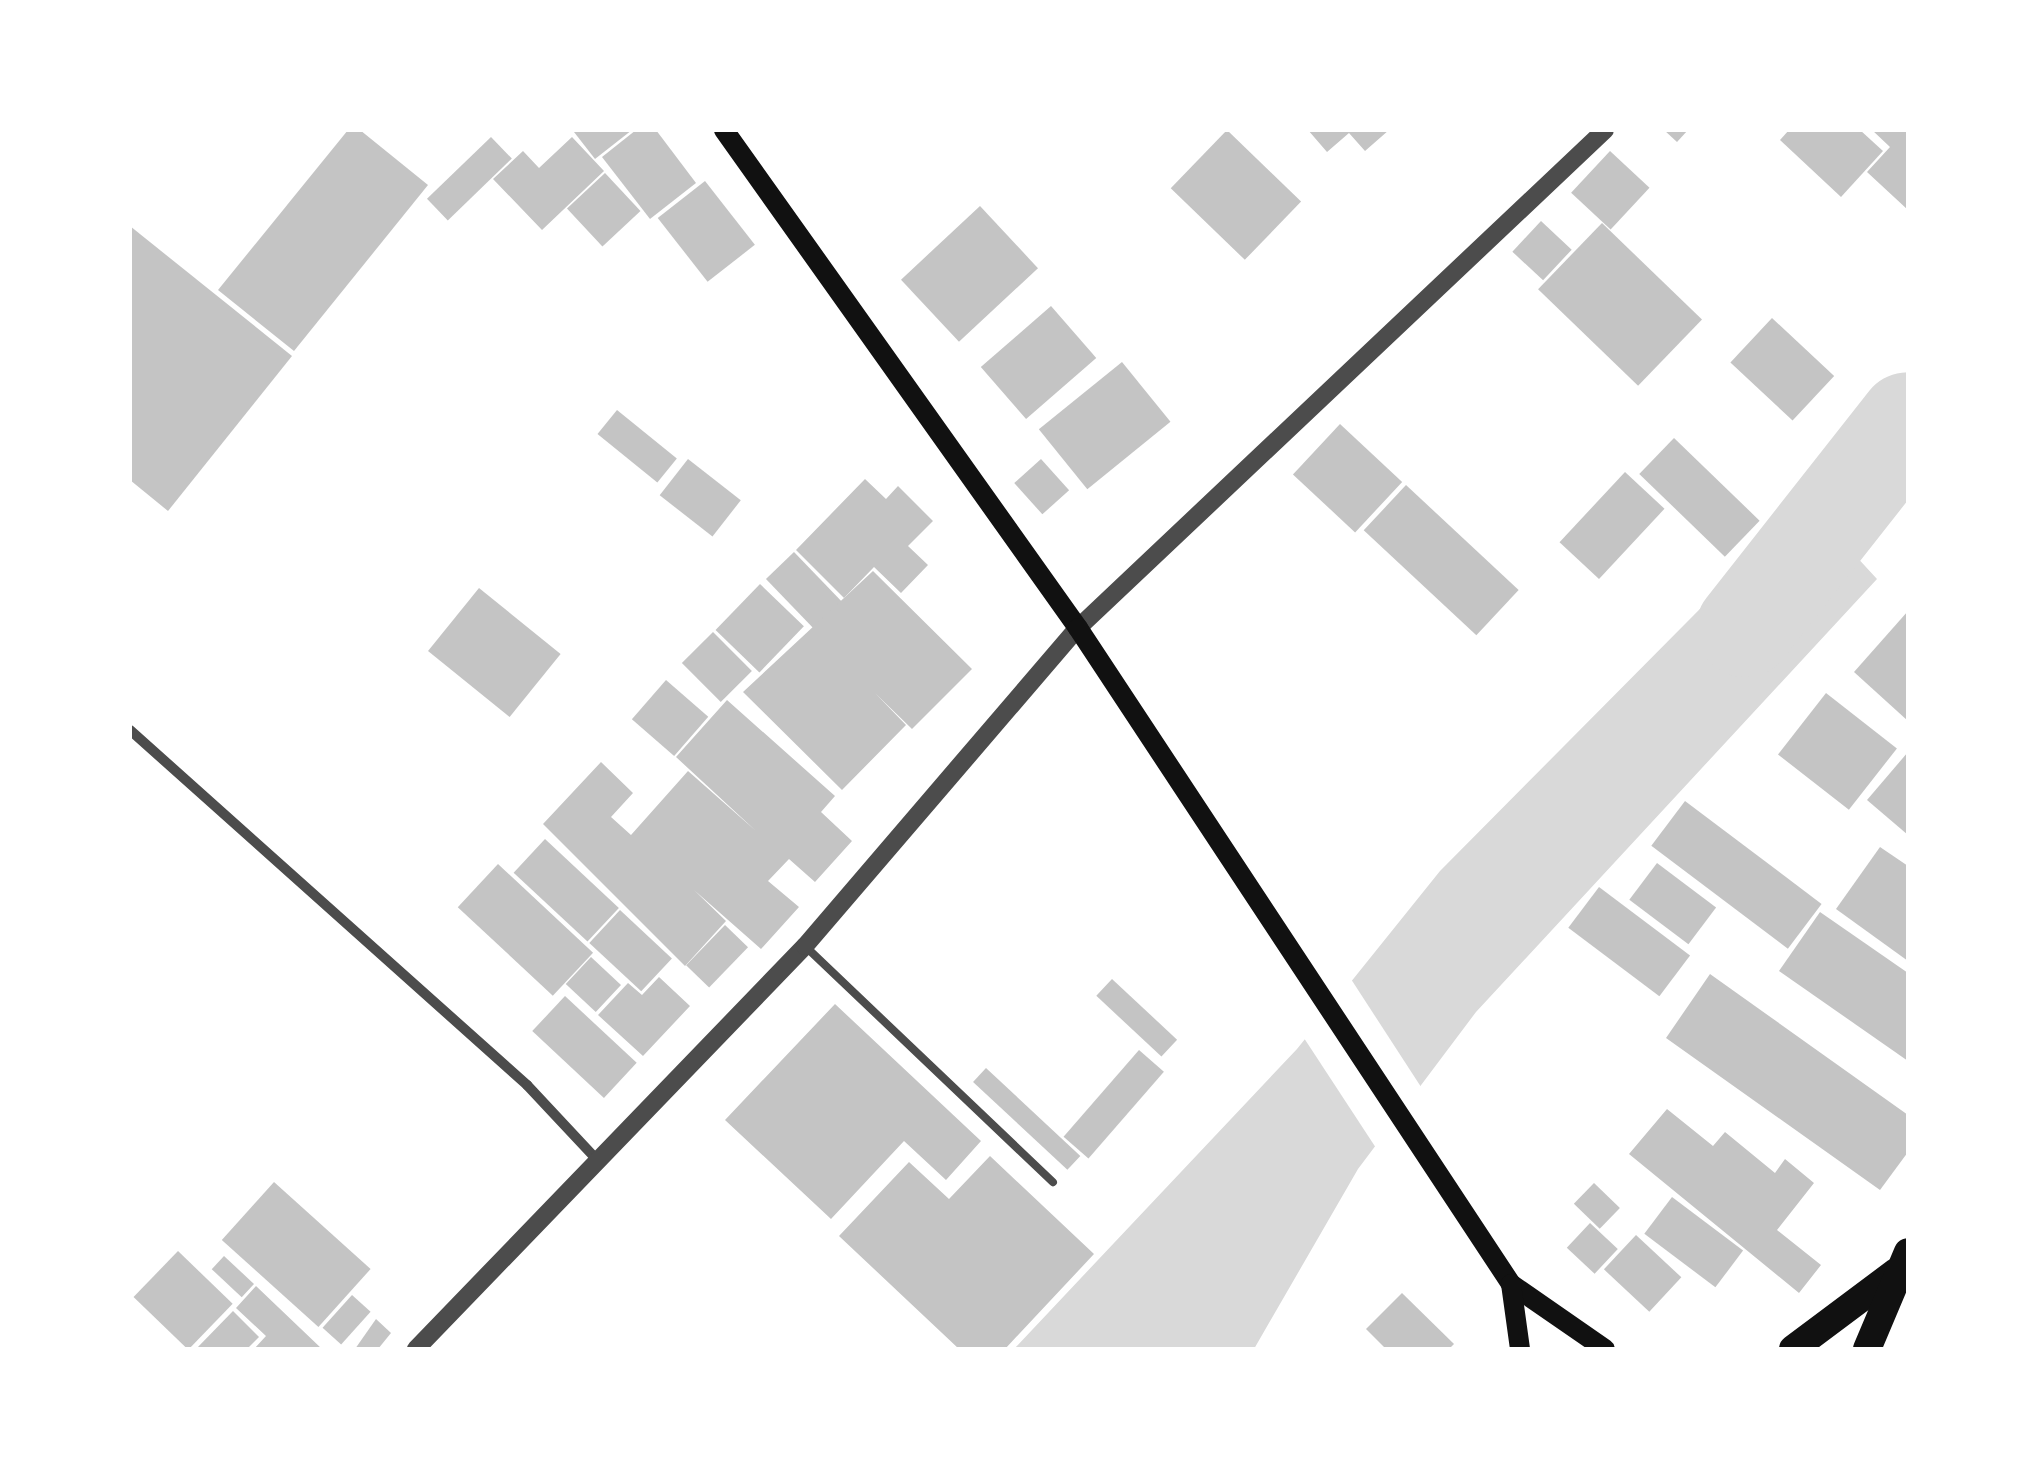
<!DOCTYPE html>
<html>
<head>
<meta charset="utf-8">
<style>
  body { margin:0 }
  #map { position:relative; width:2038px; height:1479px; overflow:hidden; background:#fff; font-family:"Work Sans",sans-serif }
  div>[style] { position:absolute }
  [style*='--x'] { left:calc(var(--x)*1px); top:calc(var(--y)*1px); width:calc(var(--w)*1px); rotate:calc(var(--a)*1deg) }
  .water>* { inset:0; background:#d9d9d9 }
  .pier>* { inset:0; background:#fff }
  .river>* { height:98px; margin:-49px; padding:0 49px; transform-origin:49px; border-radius:49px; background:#d9d9d9 }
  .building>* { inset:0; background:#c4c4c4; transform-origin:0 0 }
  .service>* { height:8px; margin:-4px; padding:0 4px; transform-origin:4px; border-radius:4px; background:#4c4c4c }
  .minor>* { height:10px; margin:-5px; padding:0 5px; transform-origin:5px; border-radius:5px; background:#4c4c4c }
  .tertiary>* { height:18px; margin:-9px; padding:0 9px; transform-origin:9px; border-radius:9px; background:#4c4c4c }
  .secondary>* { height:20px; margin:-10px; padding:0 10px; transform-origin:10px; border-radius:10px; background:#111 }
  .trunk>* { height:28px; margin:-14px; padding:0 14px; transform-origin:14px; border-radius:14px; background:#111 }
  span { translate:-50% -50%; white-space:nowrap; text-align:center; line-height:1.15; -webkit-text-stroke:10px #fff; paint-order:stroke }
  .frame { position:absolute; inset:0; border:132px solid #fff; pointer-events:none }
</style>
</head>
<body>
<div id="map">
  <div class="water">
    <i style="clip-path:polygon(1806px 502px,1877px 579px,1476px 1012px,1358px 1169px,1254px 1349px,1014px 1349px,1297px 1049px,1440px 871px)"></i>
  </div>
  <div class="pier">
    <i style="clip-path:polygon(1349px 976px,1423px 1090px,1378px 1151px,1302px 1035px)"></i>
  </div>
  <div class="river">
    <i style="--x:1745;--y:628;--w:263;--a:-51.8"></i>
  </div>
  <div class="building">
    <i style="clip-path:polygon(348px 130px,360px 130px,428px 185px,294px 351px,218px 290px)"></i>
    <i style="clip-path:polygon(632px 130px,595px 159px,574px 132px,578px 130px)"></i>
    <i style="clip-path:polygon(636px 130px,656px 130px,696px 183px,650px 219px,602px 157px)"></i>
    <i style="left:1227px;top:130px;width:103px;height:81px;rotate:44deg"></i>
    <i style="clip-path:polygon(1308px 130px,1389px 130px,1365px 151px,1349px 133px,1327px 152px)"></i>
    <i style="clip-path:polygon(1664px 130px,1688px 130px,1677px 142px)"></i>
    <i style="clip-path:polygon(1789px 130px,1860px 130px,1883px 151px,1841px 197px,1780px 140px)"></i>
    <i style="clip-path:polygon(1872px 130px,1908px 130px,1908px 210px,1867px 172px,1890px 147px)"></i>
    <i style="left:491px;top:137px;width:30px;height:89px;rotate:46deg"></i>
    <i style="clip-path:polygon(572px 137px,604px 171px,542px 230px,493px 179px,523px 151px,539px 168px)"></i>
    <i style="left:1610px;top:151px;width:54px;height:57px;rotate:43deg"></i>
    <i style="left:605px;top:173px;width:52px;height:52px;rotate:47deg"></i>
    <i style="left:705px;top:181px;width:81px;height:60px;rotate:52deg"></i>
    <i style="left:980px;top:206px;width:85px;height:108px;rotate:47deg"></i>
    <i style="left:1541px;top:221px;width:42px;height:42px;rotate:43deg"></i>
    <i style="left:1602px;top:223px;width:139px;height:92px;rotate:44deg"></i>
    <i style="clip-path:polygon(130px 226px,292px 356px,168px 511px,130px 480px)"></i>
    <i style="left:1051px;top:306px;width:69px;height:93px;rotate:49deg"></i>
    <i style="left:1772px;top:318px;width:85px;height:61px;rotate:43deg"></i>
    <i style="left:1122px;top:362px;width:77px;height:107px;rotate:51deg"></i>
    <i style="left:617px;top:410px;width:77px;height:31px;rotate:39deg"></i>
    <i style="left:1340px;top:424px;width:85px;height:69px;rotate:43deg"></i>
    <i style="left:1674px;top:438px;width:119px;height:50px;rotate:44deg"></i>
    <i style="left:688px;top:459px;width:67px;height:46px;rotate:38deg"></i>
    <i style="left:1041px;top:459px;width:42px;height:36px;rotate:48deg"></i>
    <i style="left:1625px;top:472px;width:54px;height:96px;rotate:43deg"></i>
    <i style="clip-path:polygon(865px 479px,886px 499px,898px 486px,933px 521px,908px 546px,928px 565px,901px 593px,874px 567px,844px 598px,796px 550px)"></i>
    <i style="left:1406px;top:485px;width:154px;height:62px;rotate:43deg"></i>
    <i style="left:794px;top:552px;width:69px;height:39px;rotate:46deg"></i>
    <i style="clip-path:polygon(873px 571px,972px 669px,912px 729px,875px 693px,906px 725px,842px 790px,743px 692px)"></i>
    <i style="left:760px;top:584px;width:61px;height:64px;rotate:44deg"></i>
    <i style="left:479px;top:588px;width:105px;height:81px;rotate:39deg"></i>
    <i style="clip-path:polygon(1908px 611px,1908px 721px,1854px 672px)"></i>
    <i style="left:713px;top:632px;width:55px;height:44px;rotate:45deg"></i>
    <i style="left:666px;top:680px;width:56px;height:52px;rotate:41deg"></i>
    <i style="left:1826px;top:693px;width:90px;height:78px;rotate:38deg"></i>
    <i style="clip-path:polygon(727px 700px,835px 796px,821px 812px,852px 841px,815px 882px,789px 859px,768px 881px,799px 907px,761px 949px,694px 890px,726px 921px,685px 966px,543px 824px,601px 762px,633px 793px,611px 817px,631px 835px,688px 771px,756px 831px,676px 757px)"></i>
    <i style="clip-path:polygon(1908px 752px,1908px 835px,1867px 800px)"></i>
    <i style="left:1685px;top:801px;width:171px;height:56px;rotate:37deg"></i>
    <i style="left:545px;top:839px;width:101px;height:46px;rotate:43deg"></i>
    <i style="clip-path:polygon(1880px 847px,1908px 866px,1908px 961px,1836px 909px)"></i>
    <i style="left:1657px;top:863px;width:74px;height:46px;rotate:37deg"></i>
    <i style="left:498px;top:864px;width:130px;height:59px;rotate:43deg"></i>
    <i style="left:1599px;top:887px;width:114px;height:51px;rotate:37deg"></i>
    <i style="left:620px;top:910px;width:71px;height:45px;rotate:43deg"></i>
    <i style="clip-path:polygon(1820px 912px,1908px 973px,1908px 1061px,1779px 971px)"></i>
    <i style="left:725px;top:925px;width:32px;height:56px;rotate:44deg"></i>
    <i style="left:591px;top:957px;width:41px;height:37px;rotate:43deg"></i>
    <i style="clip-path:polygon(1710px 974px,1908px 1115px,1908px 1152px,1880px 1190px,1666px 1038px)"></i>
    <i style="clip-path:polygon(659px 977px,690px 1006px,643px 1056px,598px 1015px,628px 983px,642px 995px)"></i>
    <i style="left:1112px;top:979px;width:89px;height:23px;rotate:43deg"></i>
    <i style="left:565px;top:996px;width:98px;height:48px;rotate:43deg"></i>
    <i style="clip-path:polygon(835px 1004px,981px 1141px,946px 1180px,904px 1141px,831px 1219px,725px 1120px)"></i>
    <i style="left:1139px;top:1050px;width:33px;height:115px;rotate:41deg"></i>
    <i style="left:986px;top:1068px;width:129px;height:19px;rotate:43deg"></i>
    <i style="clip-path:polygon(1667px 1109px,1713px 1146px,1725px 1132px,1775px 1173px,1785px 1159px,1814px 1183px,1777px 1230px,1821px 1265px,1799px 1293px,1629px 1154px)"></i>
    <i style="clip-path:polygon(990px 1156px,1094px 1254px,1005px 1349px,959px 1349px,839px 1236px,909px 1162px,949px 1199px)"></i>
    <i style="left:274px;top:1182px;width:130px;height:78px;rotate:42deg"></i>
    <i style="left:1594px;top:1183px;width:36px;height:29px;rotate:44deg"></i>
    <i style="left:1672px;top:1197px;width:89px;height:46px;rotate:37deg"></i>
    <i style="left:1590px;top:1223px;width:38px;height:34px;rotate:43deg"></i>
    <i style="left:1636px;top:1235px;width:62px;height:47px;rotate:43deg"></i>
    <i style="left:178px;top:1251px;width:76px;height:64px;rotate:44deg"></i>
    <i style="left:224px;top:1256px;width:41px;height:18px;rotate:43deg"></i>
    <i style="clip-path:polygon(256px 1286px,322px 1349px,254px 1349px,266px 1336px,236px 1308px)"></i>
    <i style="clip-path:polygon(1402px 1293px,1454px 1344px,1449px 1349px,1386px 1349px,1366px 1329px)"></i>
    <i style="left:352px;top:1295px;width:25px;height:44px;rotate:42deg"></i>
    <i style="clip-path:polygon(233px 1311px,259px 1337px,247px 1349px,196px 1349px)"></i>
    <i style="clip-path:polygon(376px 1319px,391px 1333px,378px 1349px,355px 1349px)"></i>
  </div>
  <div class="service">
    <i style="--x:806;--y:947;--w:341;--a:43.6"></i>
  </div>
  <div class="minor">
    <i style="--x:130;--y:730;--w:533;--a:41.8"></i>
    <i style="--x:527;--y:1085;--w:107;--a:46.9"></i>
  </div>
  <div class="tertiary">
    <i style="--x:416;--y:1349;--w:560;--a:-46.01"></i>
    <i style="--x:805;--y:946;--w:419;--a:-49.4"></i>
    <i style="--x:1078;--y:628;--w:725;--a:-43.38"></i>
  </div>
  <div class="secondary">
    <i style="--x:724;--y:130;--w:611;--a:54.59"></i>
    <i style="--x:1078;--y:628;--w:786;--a:56.57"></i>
    <i style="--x:1511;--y:1284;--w:114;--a:34.7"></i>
    <i style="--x:1511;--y:1284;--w:66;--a:82.1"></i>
  </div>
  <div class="trunk">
    <i style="--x:1793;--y:1349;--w:129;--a:-36.8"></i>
    <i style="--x:1867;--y:1349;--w:105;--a:-67.1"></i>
  </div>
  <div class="frame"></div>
</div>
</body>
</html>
